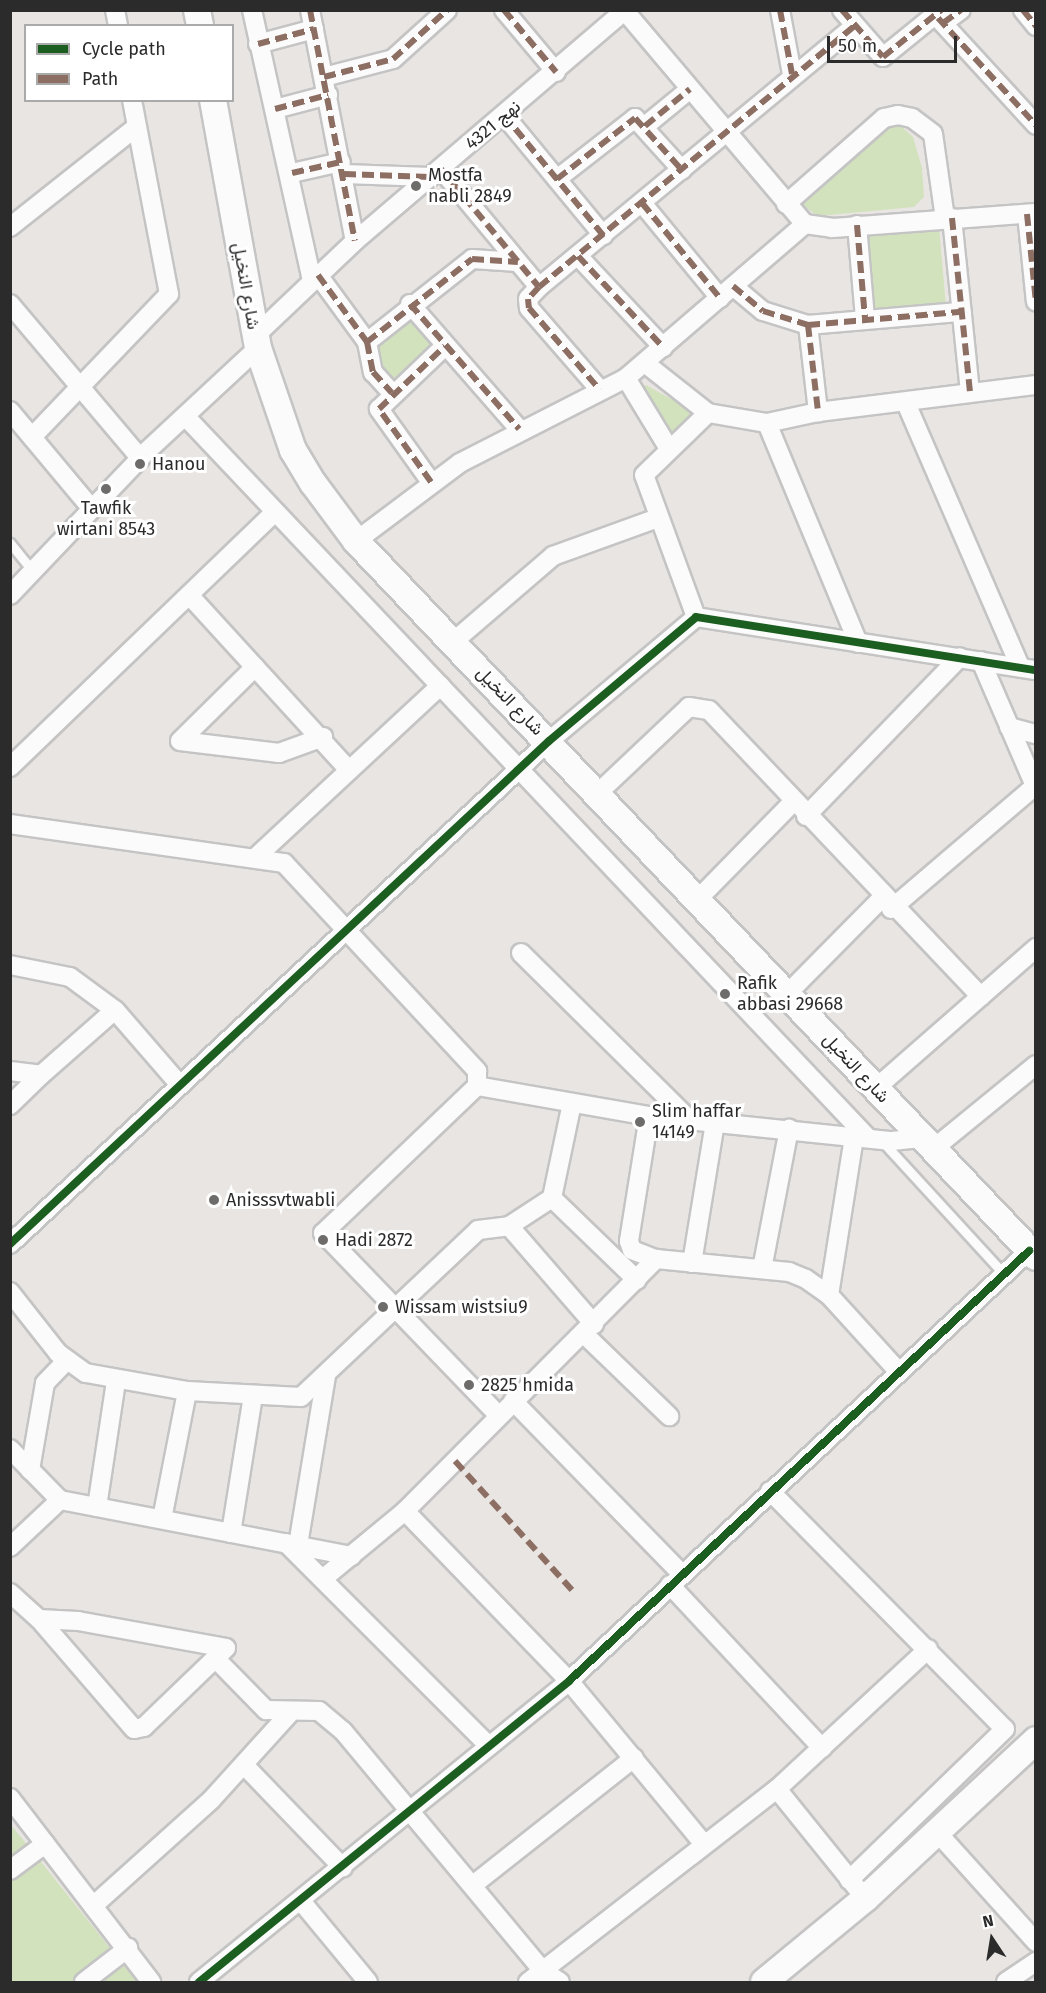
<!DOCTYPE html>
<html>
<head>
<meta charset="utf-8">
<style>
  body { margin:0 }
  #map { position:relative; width:1046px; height:1993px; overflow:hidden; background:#e9e5e2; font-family:"Fira Sans",Vazirmatn,sans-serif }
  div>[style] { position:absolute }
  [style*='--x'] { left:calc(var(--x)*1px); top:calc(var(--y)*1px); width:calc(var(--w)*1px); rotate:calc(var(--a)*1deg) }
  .green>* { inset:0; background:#d1e2bd; transform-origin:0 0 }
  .roads { filter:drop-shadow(2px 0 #c5c4c4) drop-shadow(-2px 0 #c5c4c4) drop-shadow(0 2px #c5c4c4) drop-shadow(0 -2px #c5c4c4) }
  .lane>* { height:9px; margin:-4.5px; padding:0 4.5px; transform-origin:4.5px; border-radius:4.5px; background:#fcfbfb }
  .street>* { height:18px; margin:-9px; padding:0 9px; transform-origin:9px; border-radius:9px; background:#fcfbfb }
  .secondary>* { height:26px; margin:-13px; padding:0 13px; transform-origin:13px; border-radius:13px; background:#fcfbfb }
  .quiet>* { height:6px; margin-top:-3px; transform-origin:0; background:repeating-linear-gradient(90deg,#8d6e63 0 12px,transparent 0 18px) }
  .cycleway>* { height:8px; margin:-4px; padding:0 4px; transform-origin:4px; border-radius:4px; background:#1b5e20 }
  .dots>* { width:16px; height:16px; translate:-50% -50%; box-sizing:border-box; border:3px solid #fff; border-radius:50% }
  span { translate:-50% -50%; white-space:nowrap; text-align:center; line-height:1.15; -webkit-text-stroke:6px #fff; paint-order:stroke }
  .street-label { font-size:18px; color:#2b2b2b }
  .poi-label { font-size:18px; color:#2b2b2b }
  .left { translate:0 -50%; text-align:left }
  .frame { position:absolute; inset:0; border:12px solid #2b2b2b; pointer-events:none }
  .legend { position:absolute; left:24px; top:24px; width:210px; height:78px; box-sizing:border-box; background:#fff; border:2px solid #aaa; margin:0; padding:8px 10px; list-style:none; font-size:18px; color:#2b2b2b }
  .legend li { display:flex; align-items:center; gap:12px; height:30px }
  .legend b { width:30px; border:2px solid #aaa }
  .north { position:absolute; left:962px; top:1909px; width:60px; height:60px; -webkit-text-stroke:4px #fff; paint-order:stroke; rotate:348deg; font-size:16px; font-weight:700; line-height:24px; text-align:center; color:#2b2b2b }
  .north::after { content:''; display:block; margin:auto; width:21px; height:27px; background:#2b2b2b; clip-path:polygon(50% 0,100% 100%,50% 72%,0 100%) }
  .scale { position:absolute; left:827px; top:36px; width:130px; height:27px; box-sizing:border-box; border:3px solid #2b2b2b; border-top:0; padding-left:8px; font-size:18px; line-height:21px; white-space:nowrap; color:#2b2b2b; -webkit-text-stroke:4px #fff; paint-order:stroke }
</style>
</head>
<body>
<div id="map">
  <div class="green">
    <i style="clip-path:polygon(896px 122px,913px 137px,922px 168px,924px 197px,914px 207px,818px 216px,798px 202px,882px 126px)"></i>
    <i style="left:939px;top:227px;width:80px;height:79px;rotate:85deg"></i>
    <i style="clip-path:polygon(410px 312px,438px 344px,393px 387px,378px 368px,372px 343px)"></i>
    <i style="clip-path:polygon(646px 385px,696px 413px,665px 438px,638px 390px)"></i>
    <i style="clip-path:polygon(10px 1824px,30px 1848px,137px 1982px,11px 1982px)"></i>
  </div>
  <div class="roads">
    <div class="lane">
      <i style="--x:10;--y:543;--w:36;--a:51"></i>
      <i style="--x:882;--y:1141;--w:180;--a:47.5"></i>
    </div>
    <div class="street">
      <i style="--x:115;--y:10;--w:16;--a:79"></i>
      <i style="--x:252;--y:10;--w:278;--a:77.5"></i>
      <i style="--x:310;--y:10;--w:235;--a:79"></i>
      <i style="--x:504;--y:10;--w:81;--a:50"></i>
      <i style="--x:624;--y:10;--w:280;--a:49.8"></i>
      <i style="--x:805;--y:224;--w:27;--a:8"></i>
      <i style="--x:832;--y:228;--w:205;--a:-4.2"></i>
      <i style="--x:780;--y:10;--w:65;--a:79.4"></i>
      <i style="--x:842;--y:10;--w:62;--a:48.9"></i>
      <i style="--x:883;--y:57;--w:75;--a:-39"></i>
      <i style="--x:1023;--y:10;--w:21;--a:51"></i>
      <i style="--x:938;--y:18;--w:145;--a:47.5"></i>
      <i style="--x:943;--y:23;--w:22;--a:-36"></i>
      <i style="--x:258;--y:44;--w:58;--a:-15"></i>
      <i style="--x:324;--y:77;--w:71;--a:-14.6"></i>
      <i style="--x:393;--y:59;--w:73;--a:-42.2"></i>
      <i style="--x:275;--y:109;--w:55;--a:-14.8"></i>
      <i style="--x:504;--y:115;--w:156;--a:50.5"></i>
      <i style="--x:645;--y:126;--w:58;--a:-39.4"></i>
      <i style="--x:441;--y:169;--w:153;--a:50.3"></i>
      <i style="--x:539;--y:287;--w:410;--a:-39.6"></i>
      <i style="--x:292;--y:173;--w:50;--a:-12.7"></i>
      <i style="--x:344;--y:174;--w:86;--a:2"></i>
      <i style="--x:557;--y:179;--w:99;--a:-38"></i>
      <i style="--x:635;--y:118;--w:70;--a:47.9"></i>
      <i style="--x:642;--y:203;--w:123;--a:50.6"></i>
      <i style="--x:786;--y:204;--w:130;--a:-41.3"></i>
      <i style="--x:884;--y:118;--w:14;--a:-12"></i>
      <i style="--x:898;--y:115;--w:14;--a:12"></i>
      <i style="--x:912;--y:118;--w:26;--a:37"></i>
      <i style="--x:933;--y:134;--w:85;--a:81.9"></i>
      <i style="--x:1027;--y:214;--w:88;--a:84.2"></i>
      <i style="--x:952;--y:218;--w:175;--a:84.1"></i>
      <i style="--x:857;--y:225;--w:93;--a:85.1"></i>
      <i style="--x:10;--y:227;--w:161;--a:-38.4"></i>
      <i style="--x:578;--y:256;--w:125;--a:47"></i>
      <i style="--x:318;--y:275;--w:83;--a:53.8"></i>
      <i style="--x:367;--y:342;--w:31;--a:79"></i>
      <i style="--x:373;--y:372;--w:28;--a:48"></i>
      <i style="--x:733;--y:286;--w:39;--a:40"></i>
      <i style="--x:763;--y:311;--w:47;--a:17.3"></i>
      <i style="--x:808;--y:325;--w:154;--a:-4.9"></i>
      <i style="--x:539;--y:287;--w:16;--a:133"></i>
      <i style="--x:528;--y:299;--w:9;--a:84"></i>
      <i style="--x:529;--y:308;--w:108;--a:49.1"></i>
      <i style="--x:10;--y:304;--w:202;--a:49.8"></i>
      <i style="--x:410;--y:304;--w:166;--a:48.9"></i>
      <i style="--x:808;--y:325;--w:88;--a:83.4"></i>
      <i style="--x:255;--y:336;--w:138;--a:-43.5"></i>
      <i style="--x:355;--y:241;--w:355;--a:-40.5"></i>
      <i style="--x:367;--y:342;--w:134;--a:-38.3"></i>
      <i style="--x:472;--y:259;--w:46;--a:3.7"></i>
      <i style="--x:646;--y:364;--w:79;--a:38.3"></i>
      <i style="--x:708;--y:413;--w:60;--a:9.6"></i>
      <i style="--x:767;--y:423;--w:52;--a:-12.2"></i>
      <i style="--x:818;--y:412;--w:220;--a:-7.1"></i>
      <i style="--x:626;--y:378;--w:81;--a:58.7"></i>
      <i style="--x:906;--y:403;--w:288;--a:66.6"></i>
      <i style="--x:10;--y:411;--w:128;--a:50.1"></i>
      <i style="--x:185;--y:416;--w:994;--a:46.59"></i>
      <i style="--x:767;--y:423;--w:238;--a:67.5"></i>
      <i style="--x:32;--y:437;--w:198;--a:-46.2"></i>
      <i style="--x:169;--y:294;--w:197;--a:-100.8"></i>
      <i style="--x:431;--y:482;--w:90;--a:-125.5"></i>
      <i style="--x:379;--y:409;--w:91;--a:-43.7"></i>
      <i style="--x:356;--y:541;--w:130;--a:-36.9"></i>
      <i style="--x:460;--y:463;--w:186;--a:-27.1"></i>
      <i style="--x:626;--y:378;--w:236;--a:-40.7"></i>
      <i style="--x:10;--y:595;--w:199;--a:-46.4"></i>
      <i style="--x:147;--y:451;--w:151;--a:-42.9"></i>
      <i style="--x:190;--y:596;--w:236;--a:47.6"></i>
      <i style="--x:696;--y:617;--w:151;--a:-110.1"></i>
      <i style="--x:644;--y:475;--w:89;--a:-44.1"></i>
      <i style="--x:453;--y:642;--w:132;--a:-40.7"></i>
      <i style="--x:553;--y:556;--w:112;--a:-19.9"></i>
      <i style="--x:981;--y:661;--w:138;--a:66.6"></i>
      <i style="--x:255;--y:667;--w:105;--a:135.4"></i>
      <i style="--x:180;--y:741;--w:100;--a:6.9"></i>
      <i style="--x:279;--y:753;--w:47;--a:-20"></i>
      <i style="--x:1009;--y:727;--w:28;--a:15"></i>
      <i style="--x:10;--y:767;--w:368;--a:-43.9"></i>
      <i style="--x:598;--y:793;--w:125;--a:-43.4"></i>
      <i style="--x:689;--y:707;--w:20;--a:9"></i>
      <i style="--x:709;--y:710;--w:395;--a:46.5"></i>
      <i style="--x:806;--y:816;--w:221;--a:-45.9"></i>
      <i style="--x:10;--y:824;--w:277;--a:8.1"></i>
      <i style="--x:284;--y:863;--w:284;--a:47.1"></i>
      <i style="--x:477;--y:1071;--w:15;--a:90"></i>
      <i style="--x:477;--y:1086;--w:213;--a:136.3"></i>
      <i style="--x:323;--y:1233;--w:251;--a:46.1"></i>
      <i style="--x:255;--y:858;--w:253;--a:-42.9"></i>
      <i style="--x:698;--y:899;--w:136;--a:-45.6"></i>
      <i style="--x:891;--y:909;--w:189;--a:-40.5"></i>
      <i style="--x:521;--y:953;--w:235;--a:44.7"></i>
      <i style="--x:10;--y:965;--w:61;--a:11.3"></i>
      <i style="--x:70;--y:977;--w:56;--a:36.3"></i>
      <i style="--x:115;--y:1010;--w:99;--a:49.1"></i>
      <i style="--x:787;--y:994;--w:135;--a:-45.3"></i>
      <i style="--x:10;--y:1071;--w:31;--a:7"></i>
      <i style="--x:41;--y:1075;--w:98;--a:-41.3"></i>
      <i style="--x:477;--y:1086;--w:175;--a:9.9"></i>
      <i style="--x:649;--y:1116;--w:244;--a:5.9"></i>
      <i style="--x:892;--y:1141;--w:31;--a:-6"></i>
      <i style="--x:876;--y:1088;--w:213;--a:-41.2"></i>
      <i style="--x:572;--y:1103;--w:97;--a:101.9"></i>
      <i style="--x:552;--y:1198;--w:118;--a:44"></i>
      <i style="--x:10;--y:1105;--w:43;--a:-44.1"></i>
      <i style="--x:649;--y:1116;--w:127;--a:99.1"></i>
      <i style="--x:629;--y:1241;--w:9;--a:72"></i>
      <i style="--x:632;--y:1250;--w:26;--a:21"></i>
      <i style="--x:933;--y:1149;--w:133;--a:-39.2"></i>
      <i style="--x:509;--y:1226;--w:130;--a:49.1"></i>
      <i style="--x:10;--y:1244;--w:737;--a:-43.02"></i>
      <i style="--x:549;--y:741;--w:192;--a:-40.1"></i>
      <i style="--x:696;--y:617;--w:344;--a:8.9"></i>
      <i style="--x:692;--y:1263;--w:142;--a:-80.7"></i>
      <i style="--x:762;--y:1269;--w:143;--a:-79.1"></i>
      <i style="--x:10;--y:1292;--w:78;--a:51.8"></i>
      <i style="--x:58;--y:1353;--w:34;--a:36"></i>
      <i style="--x:86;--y:1373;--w:103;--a:10.1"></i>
      <i style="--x:187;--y:1391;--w:114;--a:3"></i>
      <i style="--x:301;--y:1397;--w:243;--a:-43.3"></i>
      <i style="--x:478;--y:1230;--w:31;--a:-7"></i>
      <i style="--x:509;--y:1226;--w:51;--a:-33.1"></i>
      <i style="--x:829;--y:1295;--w:160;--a:-81"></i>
      <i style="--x:583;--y:1333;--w:120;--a:44"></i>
      <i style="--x:513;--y:1401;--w:242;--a:45.7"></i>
      <i style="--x:10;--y:1449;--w:71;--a:45.6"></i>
      <i style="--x:60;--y:1500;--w:297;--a:10.9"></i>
      <i style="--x:30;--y:1470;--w:88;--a:-80.2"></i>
      <i style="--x:45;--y:1383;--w:32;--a:-46"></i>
      <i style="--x:770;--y:1491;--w:334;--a:45.4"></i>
      <i style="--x:1005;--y:1729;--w:217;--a:135.9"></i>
      <i style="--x:97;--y:1507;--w:127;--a:-81.4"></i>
      <i style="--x:405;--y:1511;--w:236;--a:46"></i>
      <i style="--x:569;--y:1681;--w:212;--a:50.4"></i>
      <i style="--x:162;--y:1519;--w:130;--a:-78.9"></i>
      <i style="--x:231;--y:1533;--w:140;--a:-80.9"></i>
      <i style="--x:286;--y:1543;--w:287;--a:45"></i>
      <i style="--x:298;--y:1545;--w:171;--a:-80.6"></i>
      <i style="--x:10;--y:1547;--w:69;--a:-43.2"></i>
      <i style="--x:325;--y:1577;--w:104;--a:-39.5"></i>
      <i style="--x:405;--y:1511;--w:356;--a:-45.1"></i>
      <i style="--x:656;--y:1259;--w:134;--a:5.6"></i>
      <i style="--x:789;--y:1272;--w:18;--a:22"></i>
      <i style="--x:806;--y:1279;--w:28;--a:35"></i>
      <i style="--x:829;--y:1295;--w:104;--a:47.7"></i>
      <i style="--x:670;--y:1585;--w:223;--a:47"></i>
      <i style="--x:10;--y:1593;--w:39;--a:42"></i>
      <i style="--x:39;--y:1619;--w:39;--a:3"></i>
      <i style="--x:78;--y:1621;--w:150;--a:10.3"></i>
      <i style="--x:226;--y:1648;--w:114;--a:136.1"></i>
      <i style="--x:144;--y:1727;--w:10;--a:169"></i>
      <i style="--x:134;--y:1729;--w:145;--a:-130.8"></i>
      <i style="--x:215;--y:1658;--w:73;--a:45.6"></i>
      <i style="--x:266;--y:1710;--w:53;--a:1.1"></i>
      <i style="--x:319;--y:1711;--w:31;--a:40"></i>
      <i style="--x:343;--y:1731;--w:312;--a:50.2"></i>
      <i style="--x:543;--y:1971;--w:20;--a:33"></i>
      <i style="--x:245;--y:1766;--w:141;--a:46.1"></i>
      <i style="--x:777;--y:1789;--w:127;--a:51.1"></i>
      <i style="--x:10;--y:1798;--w:232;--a:52.5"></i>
      <i style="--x:937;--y:1832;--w:148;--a:48"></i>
      <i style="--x:10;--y:1870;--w:44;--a:-36.6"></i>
      <i style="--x:473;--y:1885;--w:205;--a:-38.3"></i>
      <i style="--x:301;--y:1901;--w:105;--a:50.4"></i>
      <i style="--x:93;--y:1906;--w:159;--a:-41.9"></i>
      <i style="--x:211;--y:1800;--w:118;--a:-47.8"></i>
      <i style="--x:84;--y:1982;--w:56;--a:-37.7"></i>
      <i style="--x:199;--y:1982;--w:477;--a:-39.1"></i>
      <i style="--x:569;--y:1681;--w:630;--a:-43.07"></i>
      <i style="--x:528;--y:1982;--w:315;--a:-37.8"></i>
      <i style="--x:777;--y:1789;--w:206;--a:-42.8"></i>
      <i style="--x:1006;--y:1982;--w:36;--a:-34"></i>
    </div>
    <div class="secondary">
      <i style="--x:197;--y:10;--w:16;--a:79"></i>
      <i style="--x:213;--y:100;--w:252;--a:79.7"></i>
      <i style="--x:258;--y:348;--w:108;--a:71.1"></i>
      <i style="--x:293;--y:450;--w:39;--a:59"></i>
      <i style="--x:313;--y:483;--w:72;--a:53.4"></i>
      <i style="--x:356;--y:541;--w:987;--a:46.48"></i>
      <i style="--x:764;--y:1982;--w:132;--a:-39.5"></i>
      <i style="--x:866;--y:1898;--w:232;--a:-42.9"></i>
    </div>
  </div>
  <div class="quiet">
    <i style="--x:310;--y:10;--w:235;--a:79"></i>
    <i style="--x:504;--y:10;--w:81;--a:50"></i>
    <i style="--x:780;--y:10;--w:65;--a:79.4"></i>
    <i style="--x:842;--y:10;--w:62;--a:48.9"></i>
    <i style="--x:883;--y:57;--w:75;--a:-39"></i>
    <i style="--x:1023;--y:10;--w:21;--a:51"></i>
    <i style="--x:938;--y:18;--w:145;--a:47.5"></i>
    <i style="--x:943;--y:23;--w:22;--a:-36"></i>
    <i style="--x:258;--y:44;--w:58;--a:-15"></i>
    <i style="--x:324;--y:77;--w:71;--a:-14.6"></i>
    <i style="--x:393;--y:59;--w:73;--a:-42.2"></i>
    <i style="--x:275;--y:109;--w:55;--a:-14.8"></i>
    <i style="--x:504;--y:115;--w:156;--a:50.5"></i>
    <i style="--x:645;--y:126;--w:58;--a:-39.4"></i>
    <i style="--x:441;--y:169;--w:153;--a:50.3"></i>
    <i style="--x:539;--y:287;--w:410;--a:-39.6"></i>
    <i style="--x:292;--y:173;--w:50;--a:-12.7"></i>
    <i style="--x:344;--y:174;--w:86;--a:2"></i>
    <i style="--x:557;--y:179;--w:99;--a:-38"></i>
    <i style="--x:635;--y:118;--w:70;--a:47.9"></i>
    <i style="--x:642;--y:203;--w:123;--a:50.6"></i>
    <i style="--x:1027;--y:214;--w:88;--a:84.2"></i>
    <i style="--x:952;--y:218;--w:175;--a:84.1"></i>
    <i style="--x:857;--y:225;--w:93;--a:85.1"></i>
    <i style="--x:578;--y:256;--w:125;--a:47"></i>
    <i style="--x:318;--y:275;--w:83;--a:53.8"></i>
    <i style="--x:367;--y:342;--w:31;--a:79"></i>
    <i style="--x:373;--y:372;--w:28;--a:48"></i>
    <i style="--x:733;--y:286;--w:39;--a:40"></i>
    <i style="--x:763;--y:311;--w:47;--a:17.3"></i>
    <i style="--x:808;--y:325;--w:154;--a:-4.9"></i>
    <i style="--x:539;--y:287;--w:16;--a:133"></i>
    <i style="--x:528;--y:299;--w:9;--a:84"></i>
    <i style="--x:529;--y:308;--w:108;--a:49.1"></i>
    <i style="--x:410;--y:304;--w:166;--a:48.9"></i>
    <i style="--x:808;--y:325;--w:88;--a:83.4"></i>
    <i style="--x:367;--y:342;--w:134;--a:-38.3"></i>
    <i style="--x:472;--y:259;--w:46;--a:3.7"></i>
    <i style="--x:431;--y:482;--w:90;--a:-125.5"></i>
    <i style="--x:379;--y:409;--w:91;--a:-43.7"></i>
    <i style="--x:455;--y:1461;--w:176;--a:47.8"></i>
  </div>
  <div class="cycleway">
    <i style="--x:10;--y:1244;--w:737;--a:-43.02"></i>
    <i style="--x:549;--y:741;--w:192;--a:-40.1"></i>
    <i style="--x:696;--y:617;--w:344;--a:8.9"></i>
    <i style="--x:199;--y:1982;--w:477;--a:-39.1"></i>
    <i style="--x:569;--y:1681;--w:630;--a:-43.07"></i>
  </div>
  <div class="dots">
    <i style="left:416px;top:186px;background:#6e6c6b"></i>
    <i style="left:140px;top:464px;background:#6e6c6b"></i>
    <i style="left:106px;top:489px;background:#6e6c6b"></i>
    <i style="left:725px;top:994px;background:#6e6c6b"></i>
    <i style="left:640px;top:1122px;background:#6e6c6b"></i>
    <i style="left:214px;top:1200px;background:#6e6c6b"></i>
    <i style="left:323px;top:1240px;background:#6e6c6b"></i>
    <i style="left:383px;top:1307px;background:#6e6c6b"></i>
    <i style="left:469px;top:1385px;background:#6e6c6b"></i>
  </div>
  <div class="street-label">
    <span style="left:493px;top:125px;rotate:-40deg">نهج 4321</span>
    <span style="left:246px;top:286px;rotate:80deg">شارع النخيل</span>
    <span style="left:510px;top:701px;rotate:46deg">شارع النخيل</span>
    <span style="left:856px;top:1068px;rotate:47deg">شارع النخيل</span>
  </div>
  <div class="poi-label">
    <span class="left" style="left:428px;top:186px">Mostfa<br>nabli 2849</span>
    <span class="left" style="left:152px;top:464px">Hanou</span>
    <span style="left:106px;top:519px">Tawfik<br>wirtani 8543</span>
    <span class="left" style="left:737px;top:994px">Rafik<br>abbasi 29668</span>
    <span class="left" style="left:652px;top:1122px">Slim haffar<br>14149</span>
    <span class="left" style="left:226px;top:1200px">Anisssvtwabli</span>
    <span class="left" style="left:335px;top:1240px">Hadi 2872</span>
    <span class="left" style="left:395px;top:1307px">Wissam wistsiu9</span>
    <span class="left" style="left:481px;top:1385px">2825 hmida</span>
  </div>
  <div class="frame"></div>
  <ul class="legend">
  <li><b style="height:8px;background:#1b5e20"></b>Cycle path</li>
  <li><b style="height:8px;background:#8d6e63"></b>Path</li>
  </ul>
  <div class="north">N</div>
  <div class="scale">50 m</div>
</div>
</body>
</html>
